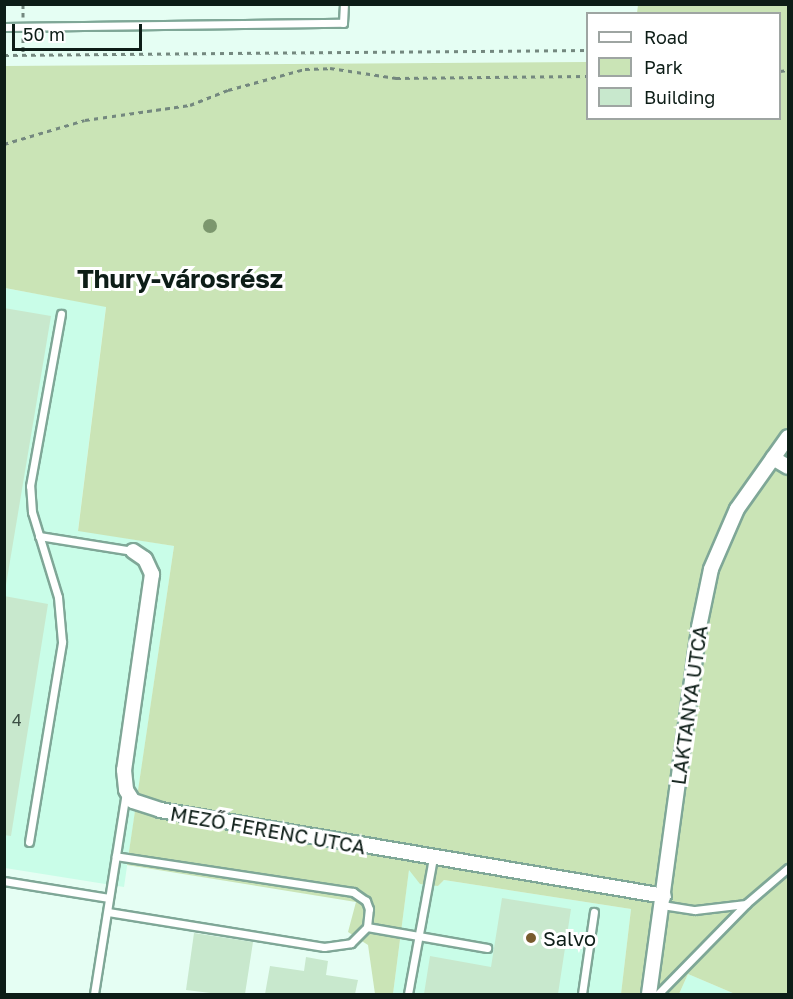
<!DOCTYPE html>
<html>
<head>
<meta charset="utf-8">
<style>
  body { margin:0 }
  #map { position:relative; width:793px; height:999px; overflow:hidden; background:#e5fef3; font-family:"Golos Text",sans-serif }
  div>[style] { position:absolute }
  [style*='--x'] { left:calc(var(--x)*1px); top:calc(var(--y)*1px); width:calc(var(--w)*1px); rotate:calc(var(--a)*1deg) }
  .built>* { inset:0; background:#c9fde8 }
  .green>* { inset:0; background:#cae4b6 }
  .building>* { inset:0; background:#c8e8cd }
  .path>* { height:3px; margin-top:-1.5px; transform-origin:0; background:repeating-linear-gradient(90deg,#74887f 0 4.5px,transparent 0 9px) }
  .roads { filter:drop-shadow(2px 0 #7fa797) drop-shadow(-2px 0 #7fa797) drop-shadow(0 2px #7fa797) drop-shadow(0 -2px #7fa797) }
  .lane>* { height:7px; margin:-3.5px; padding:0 3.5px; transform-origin:3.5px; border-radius:3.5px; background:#fff }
  .street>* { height:14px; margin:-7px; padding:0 7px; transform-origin:7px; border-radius:7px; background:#fff }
  .trees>* { width:14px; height:14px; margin:-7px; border-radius:50%; background:#7c976e }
  .dots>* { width:16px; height:16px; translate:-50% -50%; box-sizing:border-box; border:3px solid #fff; border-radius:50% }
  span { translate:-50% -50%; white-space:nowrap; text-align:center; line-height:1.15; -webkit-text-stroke:6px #fff; paint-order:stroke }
  .number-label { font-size:16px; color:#3c5044 }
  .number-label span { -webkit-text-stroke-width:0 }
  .street-label { font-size:20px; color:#0d1d17 }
  .poi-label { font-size:20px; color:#0d1d17 }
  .left { translate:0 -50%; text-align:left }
  .district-label { font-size:26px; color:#0d1d17; font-weight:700 }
  .frame { position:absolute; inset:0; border:6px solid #0d1d17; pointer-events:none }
  .legend { position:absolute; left:586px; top:12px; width:195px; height:108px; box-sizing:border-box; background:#fff; border:2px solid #9ea5a2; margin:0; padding:8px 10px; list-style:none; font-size:18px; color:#0d1d17 }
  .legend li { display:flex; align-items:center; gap:12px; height:30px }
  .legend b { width:30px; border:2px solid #9ea5a2 }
  .scale { position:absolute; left:12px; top:24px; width:130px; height:27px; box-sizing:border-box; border:3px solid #0d1d17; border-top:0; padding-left:8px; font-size:18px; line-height:21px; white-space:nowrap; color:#0d1d17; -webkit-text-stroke:4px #fff; paint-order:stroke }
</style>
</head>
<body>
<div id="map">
  <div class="built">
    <i style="clip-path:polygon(4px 288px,106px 306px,78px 530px,174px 546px,124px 887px,5px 868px)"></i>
    <i style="clip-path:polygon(409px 869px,438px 886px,444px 880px,631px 909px,621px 994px,393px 994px)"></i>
    <i style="clip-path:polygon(688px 974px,735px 994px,679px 994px)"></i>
  </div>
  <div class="green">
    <i style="clip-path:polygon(638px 5px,788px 5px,788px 994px,735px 994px,688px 974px,679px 994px,621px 994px,631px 909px,444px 880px,438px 886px,420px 884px,409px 870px,393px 994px,375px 994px,368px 945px,348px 932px,356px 902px,127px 865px,174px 546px,78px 531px,106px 307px,5px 288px,4px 66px,587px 62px,588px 118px,780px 118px,780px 14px,637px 13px)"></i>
  </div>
  <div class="building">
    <i style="clip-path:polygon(4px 308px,51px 316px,6px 585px,4px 585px)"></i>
    <i style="clip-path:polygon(4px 596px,48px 604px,11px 836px,4px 835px)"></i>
    <i style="clip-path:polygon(502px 898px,571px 909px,558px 994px,424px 994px,430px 956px,491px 967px)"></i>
    <i style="clip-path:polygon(194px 933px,253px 942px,245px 994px,219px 994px,186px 990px)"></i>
    <i style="clip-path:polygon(306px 957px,328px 961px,326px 975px,358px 980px,355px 994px,265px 994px,270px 966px,304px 971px)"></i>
  </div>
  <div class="path">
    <i style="--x:23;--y:4;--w:13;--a:90"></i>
    <i style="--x:23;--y:38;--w:16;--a:90"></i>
    <i style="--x:4;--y:55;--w:584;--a:-0.49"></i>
    <i style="--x:780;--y:71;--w:8;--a:-7"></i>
    <i style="--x:4;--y:144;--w:84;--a:-16.5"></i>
    <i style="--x:85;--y:120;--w:106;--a:-8.1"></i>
    <i style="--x:190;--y:105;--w:41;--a:-21.5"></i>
    <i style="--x:228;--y:90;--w:80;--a:-15.3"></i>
    <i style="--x:305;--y:69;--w:25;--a:-2"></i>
    <i style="--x:330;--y:68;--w:67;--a:8.6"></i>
    <i style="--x:396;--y:78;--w:192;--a:-0.6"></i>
  </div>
  <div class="roads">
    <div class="lane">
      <i style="--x:4;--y:27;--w:339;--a:-0.7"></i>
      <i style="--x:343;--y:23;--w:19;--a:-87"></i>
      <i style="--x:39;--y:536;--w:95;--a:9.1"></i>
      <i style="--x:29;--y:842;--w:203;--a:-80.6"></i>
      <i style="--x:62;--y:642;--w:45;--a:-95.1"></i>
      <i style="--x:58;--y:597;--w:89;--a:-107"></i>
      <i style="--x:32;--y:512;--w:26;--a:-94"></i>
      <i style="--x:30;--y:486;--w:175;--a:-79.8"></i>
      <i style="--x:4;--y:881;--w:106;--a:9.2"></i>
      <i style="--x:662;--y:905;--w:33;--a:9"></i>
      <i style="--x:695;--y:910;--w:51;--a:-6.7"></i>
      <i style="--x:108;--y:912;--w:219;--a:9.2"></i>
      <i style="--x:324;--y:947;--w:27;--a:-8"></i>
      <i style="--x:351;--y:943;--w:23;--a:-45"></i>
      <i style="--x:367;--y:927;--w:18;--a:-84"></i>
      <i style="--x:369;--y:909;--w:9;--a:-111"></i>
      <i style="--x:366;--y:901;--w:16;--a:-145"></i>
      <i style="--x:353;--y:892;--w:240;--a:-171.4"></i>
      <i style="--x:367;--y:927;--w:122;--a:9.9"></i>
      <i style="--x:94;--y:994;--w:204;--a:-81"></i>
      <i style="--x:408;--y:994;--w:138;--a:-79.6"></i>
      <i style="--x:582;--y:994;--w:83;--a:-81.7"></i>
      <i style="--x:658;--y:994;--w:127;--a:-45.6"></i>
      <i style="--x:747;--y:903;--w:54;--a:-40.5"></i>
    </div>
    <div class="street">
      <i style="--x:773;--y:458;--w:17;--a:31"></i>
      <i style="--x:133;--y:551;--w:14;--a:34"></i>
      <i style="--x:145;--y:559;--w:17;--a:65"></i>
      <i style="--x:152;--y:574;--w:198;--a:98.1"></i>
      <i style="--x:124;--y:770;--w:20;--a:84"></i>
      <i style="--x:126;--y:790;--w:13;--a:58"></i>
      <i style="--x:133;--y:801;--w:28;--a:18"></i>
      <i style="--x:160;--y:810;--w:511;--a:9.68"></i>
      <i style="--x:649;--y:994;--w:370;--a:-82.2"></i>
      <i style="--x:699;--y:627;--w:59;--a:-78.3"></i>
      <i style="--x:711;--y:569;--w:65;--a:-66.6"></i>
      <i style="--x:737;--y:509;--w:88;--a:-54.7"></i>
    </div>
  </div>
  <div class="trees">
    <i style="left:210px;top:226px"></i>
  </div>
  <div class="dots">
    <i style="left:531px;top:938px;background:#785b2e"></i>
  </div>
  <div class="number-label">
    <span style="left:17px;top:720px">4</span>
  </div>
  <div class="street-label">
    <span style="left:689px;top:705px;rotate:-82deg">LAKTANYA UTCA</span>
    <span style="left:268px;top:830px;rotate:10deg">MEZŐ FERENC UTCA</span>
  </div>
  <div class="poi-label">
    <span class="left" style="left:543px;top:938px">Salvo</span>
  </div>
  <div class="district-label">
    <span style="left:180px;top:279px">Thury-városrész</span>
  </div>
  <div class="frame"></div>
  <ul class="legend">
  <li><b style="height:8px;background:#fff"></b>Road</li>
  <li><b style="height:16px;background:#cae4b6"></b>Park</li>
  <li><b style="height:16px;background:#c8e8cd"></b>Building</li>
  </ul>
  <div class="scale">50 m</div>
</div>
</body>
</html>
